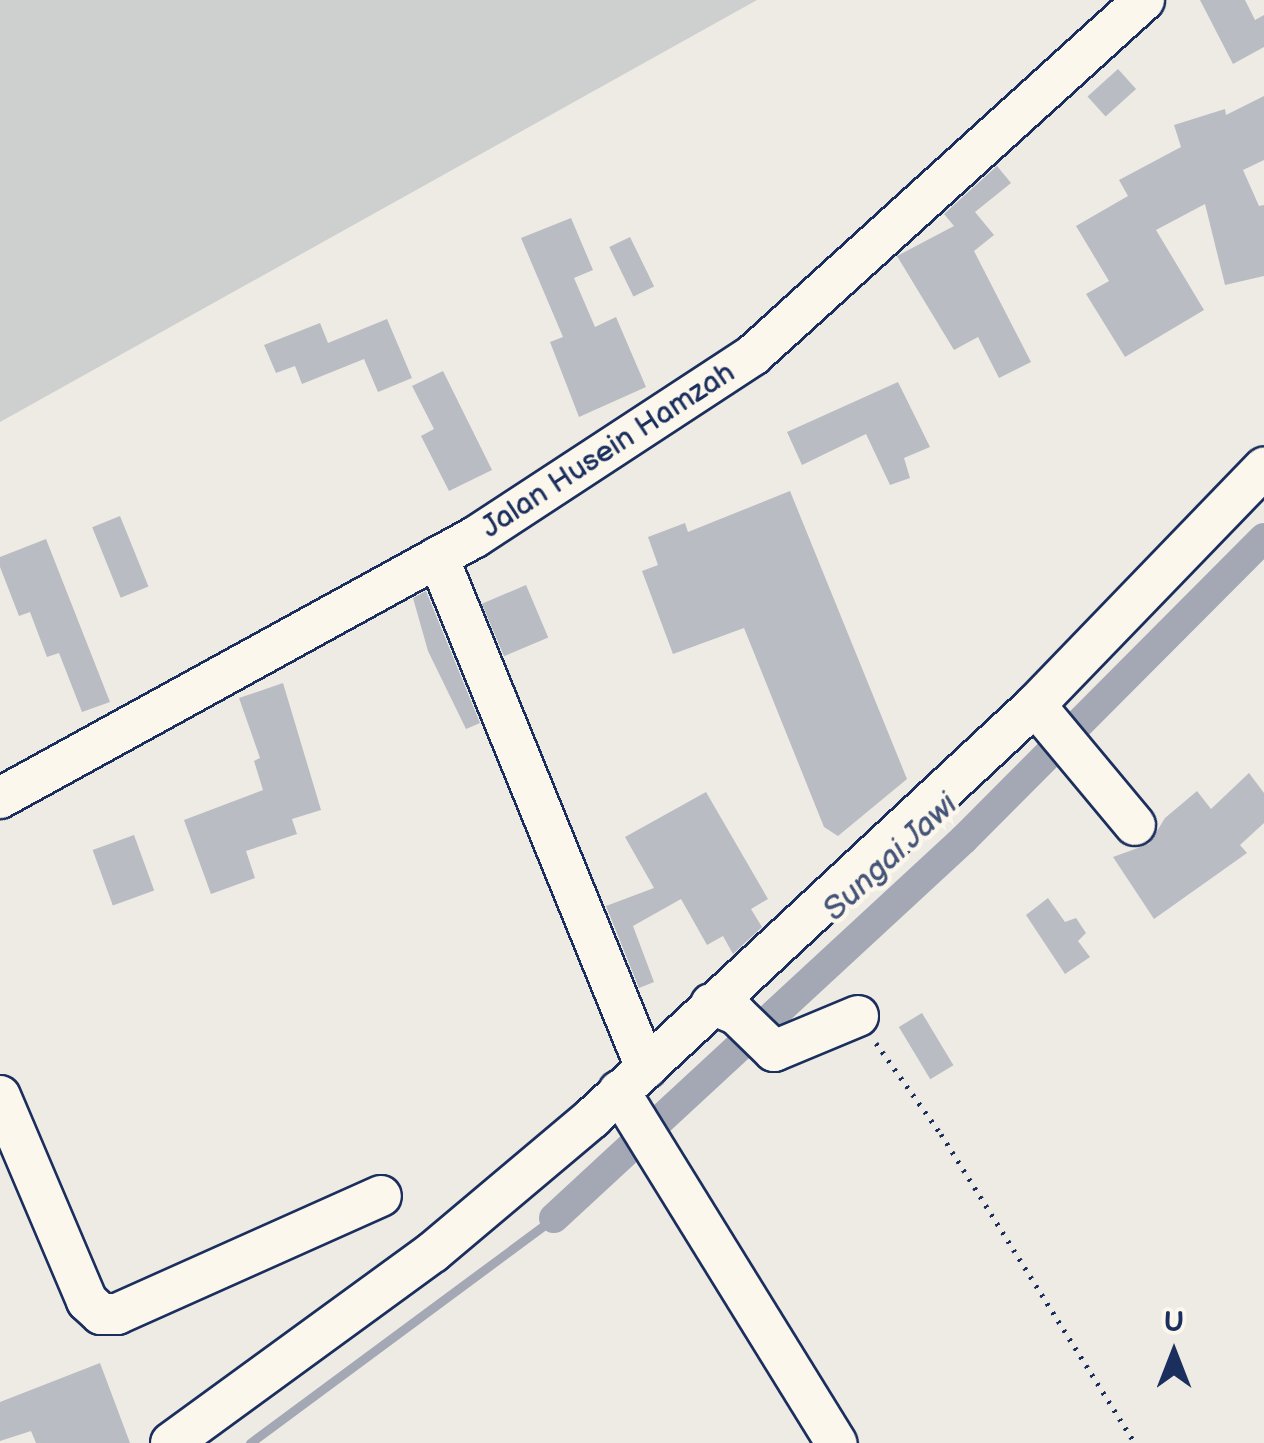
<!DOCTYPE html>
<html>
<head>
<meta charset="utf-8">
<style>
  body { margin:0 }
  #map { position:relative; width:1264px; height:1443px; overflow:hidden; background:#eeebe4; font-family:"Balsamiq Sans",sans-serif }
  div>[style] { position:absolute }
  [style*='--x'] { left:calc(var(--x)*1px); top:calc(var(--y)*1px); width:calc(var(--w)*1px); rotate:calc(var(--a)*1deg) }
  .green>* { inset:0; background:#cecfcf }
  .stream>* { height:9px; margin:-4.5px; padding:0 4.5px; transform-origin:4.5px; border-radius:4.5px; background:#a3a8b4 }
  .canal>* { height:30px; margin:-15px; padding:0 15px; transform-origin:15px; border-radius:15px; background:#a3a8b4 }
  .building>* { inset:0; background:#b9bcc3; transform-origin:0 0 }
  .path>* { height:5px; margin-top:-2.5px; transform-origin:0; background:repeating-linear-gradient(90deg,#1b2f5e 0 2.5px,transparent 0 10.5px) }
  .roads { filter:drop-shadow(2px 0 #1b2f5e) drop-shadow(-2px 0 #1b2f5e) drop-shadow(0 2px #1b2f5e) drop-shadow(0 -2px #1b2f5e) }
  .minor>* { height:40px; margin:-20px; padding:0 20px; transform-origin:20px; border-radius:20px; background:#fbf7ec }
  span { translate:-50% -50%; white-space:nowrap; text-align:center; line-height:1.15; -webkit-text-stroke:9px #fbf7ec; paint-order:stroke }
  .street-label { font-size:30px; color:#1b2f5e }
  .water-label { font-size:32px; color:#445378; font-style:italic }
  .north { position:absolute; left:1124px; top:1303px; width:100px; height:100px; -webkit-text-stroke:8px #fbf7ec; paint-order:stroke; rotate:0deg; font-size:28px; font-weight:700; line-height:40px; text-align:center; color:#1b2f5e }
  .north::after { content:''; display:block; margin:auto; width:35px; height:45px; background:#1b2f5e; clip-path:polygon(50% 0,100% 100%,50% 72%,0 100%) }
</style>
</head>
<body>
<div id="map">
  <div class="green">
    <i style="clip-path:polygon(0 0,757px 0,0 422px)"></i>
  </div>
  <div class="stream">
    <i style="--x:250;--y:1443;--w:378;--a:-36.5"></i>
  </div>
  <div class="canal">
    <i style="--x:554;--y:1218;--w:558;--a:-42.75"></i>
    <i style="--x:964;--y:839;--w:425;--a:-45.1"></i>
  </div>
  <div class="building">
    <i style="clip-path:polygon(1200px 0,1245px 0,1255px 20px,1264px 15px,1264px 47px,1233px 64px)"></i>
    <i style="left:1118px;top:69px;width:27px;height:41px;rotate:48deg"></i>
    <i style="clip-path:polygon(1264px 96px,1264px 160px,1243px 170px,1259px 206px,1264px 205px,1264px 276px,1225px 285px,1205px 204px,1156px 230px,1204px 310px,1125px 357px,1086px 294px,1109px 281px,1076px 226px,1128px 196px,1119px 180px,1181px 147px,1174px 125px,1225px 109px,1226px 115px)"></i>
    <i style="clip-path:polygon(997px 166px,1011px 183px,975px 212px,994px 235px,974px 251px,1031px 362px,999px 378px,978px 337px,954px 350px,897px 256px,954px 226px,944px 214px)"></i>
    <i style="clip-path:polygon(571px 218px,593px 270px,574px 278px,595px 327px,616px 317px,646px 387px,579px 417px,550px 342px,563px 337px,521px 238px)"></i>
    <i style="left:630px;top:237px;width:55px;height:23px;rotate:64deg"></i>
    <i style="clip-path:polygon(387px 319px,412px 378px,378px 392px,364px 359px,302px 384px,295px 366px,276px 373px,264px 345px,320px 323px,328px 343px)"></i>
    <i style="clip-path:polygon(443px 371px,492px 470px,449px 491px,421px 436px,434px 429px,412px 386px)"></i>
    <i style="clip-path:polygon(898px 382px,930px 447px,904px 458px,910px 478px,890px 485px,866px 434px,802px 465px,787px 432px)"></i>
    <i style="clip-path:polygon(790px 491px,907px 779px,838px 836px,824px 827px,744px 628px,673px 654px,642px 571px,658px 565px,648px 537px,685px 523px,688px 532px)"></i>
    <i style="left:120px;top:516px;width:76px;height:30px;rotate:68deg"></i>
    <i style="clip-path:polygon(46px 539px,110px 702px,82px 712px,59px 653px,47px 657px,30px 612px,19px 616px,0 567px,0 557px)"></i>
    <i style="left:526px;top:585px;width:57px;height:48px;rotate:67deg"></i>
    <i style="clip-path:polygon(426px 591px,480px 723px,466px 729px,428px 651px,413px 598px)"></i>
    <i style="clip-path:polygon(283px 683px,321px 810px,292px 819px,297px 834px,246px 851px,255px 878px,211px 894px,184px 820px,263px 790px,254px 761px,260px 758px,239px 698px)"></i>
    <i style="clip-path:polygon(1249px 773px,1264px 793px,1264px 823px,1240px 845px,1247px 853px,1154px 919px,1113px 857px,1149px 844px,1165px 818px,1197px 791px,1211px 809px)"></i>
    <i style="clip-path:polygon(706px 792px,768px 899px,751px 909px,762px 927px,733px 954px,723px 936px,707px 945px,681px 899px,633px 926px,654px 982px,639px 988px,606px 906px,654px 888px,625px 837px)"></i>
    <i style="left:134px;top:835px;width:59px;height:44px;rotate:70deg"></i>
    <i style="clip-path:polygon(1048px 898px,1065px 922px,1076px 918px,1086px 933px,1078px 941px,1090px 957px,1065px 974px,1026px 915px)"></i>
    <i style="left:922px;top:1013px;width:61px;height:27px;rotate:59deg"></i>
    <i style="clip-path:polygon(100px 1363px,130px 1443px,36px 1443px,31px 1431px,0 1441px,0 1402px)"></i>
  </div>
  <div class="path">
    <i style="--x:876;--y:1043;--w:112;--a:54.5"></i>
    <i style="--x:941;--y:1134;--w:365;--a:57.9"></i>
  </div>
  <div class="roads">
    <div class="minor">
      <i style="--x:438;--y:557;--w:552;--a:67.85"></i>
      <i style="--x:1035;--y:705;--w:156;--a:50.2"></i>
      <i style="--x:0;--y:798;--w:542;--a:-28.79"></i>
      <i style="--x:475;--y:537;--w:332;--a:-33.2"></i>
      <i style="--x:753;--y:355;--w:528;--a:-42.24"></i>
      <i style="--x:711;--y:1004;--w:27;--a:22"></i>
      <i style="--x:736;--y:1014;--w:53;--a:44.2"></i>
      <i style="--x:774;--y:1051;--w:91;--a:-22.6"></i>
      <i style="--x:619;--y:1091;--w:414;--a:58.3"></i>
      <i style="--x:0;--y:1096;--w:223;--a:67"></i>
      <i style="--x:87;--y:1301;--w:19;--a:43"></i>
      <i style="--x:101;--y:1314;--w:16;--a:0"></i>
      <i style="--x:117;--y:1314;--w:289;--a:-24.1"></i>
      <i style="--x:171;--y:1443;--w:324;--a:-36.1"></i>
      <i style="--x:433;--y:1252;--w:208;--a:-40.1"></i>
      <i style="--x:592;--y:1118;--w:606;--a:-42.99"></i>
      <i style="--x:1035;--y:705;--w:330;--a:-46"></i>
    </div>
  </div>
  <div class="street-label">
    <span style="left:608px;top:450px;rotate:-33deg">Jalan Husein Hamzah</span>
  </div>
  <div class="water-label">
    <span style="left:891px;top:858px;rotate:-43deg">Sungai Jawi</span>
  </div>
  <div class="north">U</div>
</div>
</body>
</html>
